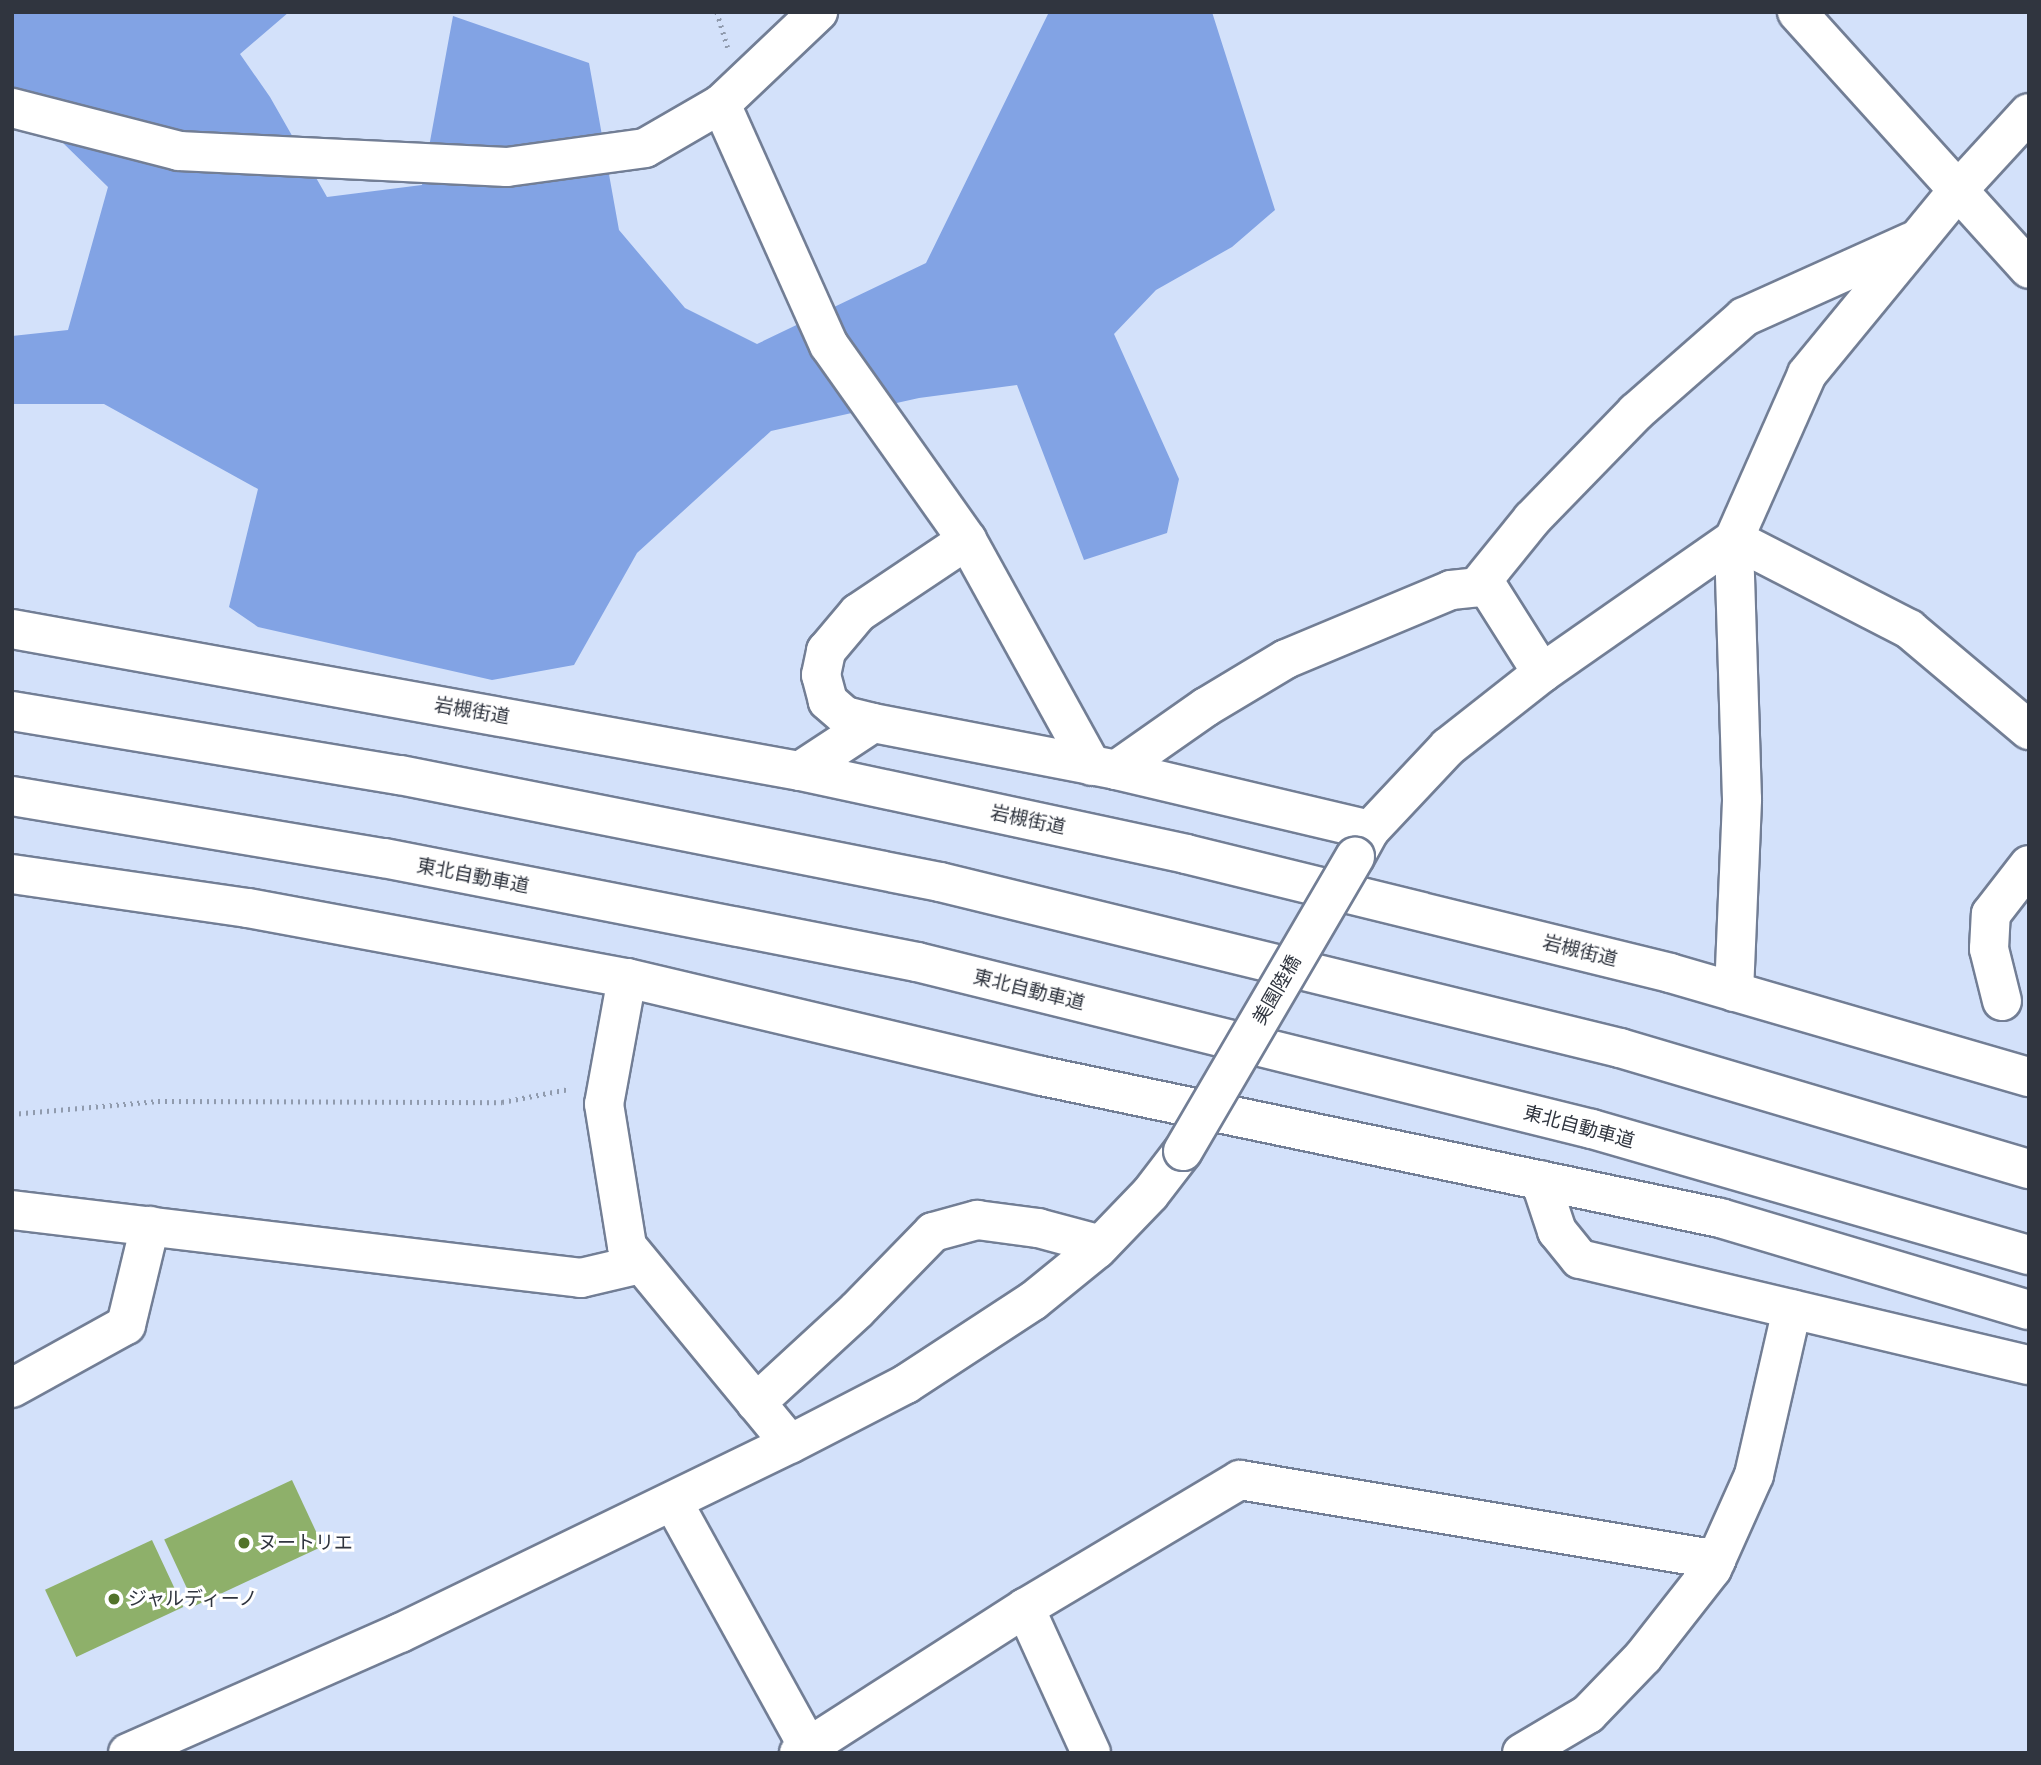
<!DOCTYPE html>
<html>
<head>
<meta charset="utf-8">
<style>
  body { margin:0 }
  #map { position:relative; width:2041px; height:1765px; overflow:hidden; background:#d3e1fa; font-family:Montserrat,"Noto Sans JP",sans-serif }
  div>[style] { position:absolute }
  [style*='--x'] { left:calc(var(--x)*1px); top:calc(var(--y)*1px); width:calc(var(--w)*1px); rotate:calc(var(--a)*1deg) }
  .forest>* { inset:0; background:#82a3e4 }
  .building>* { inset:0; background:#8eb06a; transform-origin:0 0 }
  .path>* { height:4.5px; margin-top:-2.25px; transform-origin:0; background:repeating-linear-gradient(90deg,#909bae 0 2px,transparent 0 7px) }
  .roads { filter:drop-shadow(2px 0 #727e95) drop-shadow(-2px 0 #727e95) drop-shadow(0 2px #727e95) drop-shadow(0 -2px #727e95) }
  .minor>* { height:38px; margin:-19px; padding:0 19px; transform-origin:19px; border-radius:19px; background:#fff }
  .highway>* { height:38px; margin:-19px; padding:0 19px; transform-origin:19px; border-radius:19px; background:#fff }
  .bridges { filter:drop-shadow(2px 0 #727e95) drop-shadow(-2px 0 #727e95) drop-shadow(0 2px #727e95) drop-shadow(0 -2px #727e95) }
  .minor-bridge>* { height:38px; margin:-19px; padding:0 19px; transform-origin:19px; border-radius:19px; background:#fff }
  .dots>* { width:19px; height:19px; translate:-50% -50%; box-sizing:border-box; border:4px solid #fff; border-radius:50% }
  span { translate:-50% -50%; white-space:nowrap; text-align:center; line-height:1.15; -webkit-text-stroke:6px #fff; paint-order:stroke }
  .street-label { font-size:19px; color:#30353f }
  .poi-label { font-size:19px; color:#30353f }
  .left { translate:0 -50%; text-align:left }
  .frame { position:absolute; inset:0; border:14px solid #30353f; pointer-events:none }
</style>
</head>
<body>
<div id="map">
  <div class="forest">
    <i style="clip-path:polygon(12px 12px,289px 12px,240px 54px,270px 97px,327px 197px,422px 185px,453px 16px,589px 63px,619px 230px,685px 308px,757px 344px,926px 263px,1049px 12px,1212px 12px,1275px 210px,1232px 247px,1156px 290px,1114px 334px,1179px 479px,1167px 533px,1084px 560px,1017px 385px,919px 398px,771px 431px,637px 553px,574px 665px,492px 680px,258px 627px,229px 607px,258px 489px,104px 404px,12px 404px,12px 336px,68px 330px,108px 187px,61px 141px,12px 105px)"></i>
  </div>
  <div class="building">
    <i style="left:292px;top:1480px;width:73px;height:141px;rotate:65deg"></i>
    <i style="left:152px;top:1540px;width:74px;height:118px;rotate:65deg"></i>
  </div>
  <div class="path">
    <i style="--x:717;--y:12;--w:37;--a:73"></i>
    <i style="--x:12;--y:1114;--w:147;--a:-5.1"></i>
    <i style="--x:158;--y:1101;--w:344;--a:0.2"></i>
    <i style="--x:502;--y:1102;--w:68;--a:-11"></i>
  </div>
  <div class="roads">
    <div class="minor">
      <i style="--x:1797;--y:12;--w:346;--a:47.9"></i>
      <i style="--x:721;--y:104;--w:264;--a:65.9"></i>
      <i style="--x:829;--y:345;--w:239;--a:54.7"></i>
      <i style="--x:967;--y:540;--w:258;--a:61.1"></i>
      <i style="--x:12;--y:108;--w:172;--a:14.4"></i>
      <i style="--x:179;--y:151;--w:328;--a:2.8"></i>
      <i style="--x:507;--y:167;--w:139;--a:-7.8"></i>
      <i style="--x:645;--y:148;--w:88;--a:-30.1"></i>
      <i style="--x:721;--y:104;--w:134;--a:-43.5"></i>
      <i style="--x:1477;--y:587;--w:87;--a:-51"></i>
      <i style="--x:1532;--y:519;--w:149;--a:-45.8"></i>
      <i style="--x:1636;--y:412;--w:144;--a:-41.3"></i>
      <i style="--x:1744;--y:317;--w:183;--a:-24.2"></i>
      <i style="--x:873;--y:723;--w:29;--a:-166"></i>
      <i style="--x:845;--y:716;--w:23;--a:-139"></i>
      <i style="--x:828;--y:701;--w:27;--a:-105"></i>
      <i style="--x:821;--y:675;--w:25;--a:-78"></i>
      <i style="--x:826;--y:651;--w:50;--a:-49.9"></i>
      <i style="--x:858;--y:613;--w:131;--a:-33.8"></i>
      <i style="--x:1116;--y:770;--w:110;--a:-35"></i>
      <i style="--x:1206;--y:707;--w:93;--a:-31"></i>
      <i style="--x:1286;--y:659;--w:179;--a:-22.7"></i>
      <i style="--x:1451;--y:590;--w:36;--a:-6"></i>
      <i style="--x:1487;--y:586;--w:103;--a:57.7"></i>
      <i style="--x:800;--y:771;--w:87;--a:-33.3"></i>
      <i style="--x:873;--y:723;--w:248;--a:10.9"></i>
      <i style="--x:1116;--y:770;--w:261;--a:13.3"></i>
      <i style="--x:1355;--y:857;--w:31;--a:-61"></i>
      <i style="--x:1370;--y:830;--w:114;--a:-46.8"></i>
      <i style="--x:1448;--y:747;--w:120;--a:-38.2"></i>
      <i style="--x:1542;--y:673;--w:234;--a:-34.9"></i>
      <i style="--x:1734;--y:539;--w:180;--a:-66.1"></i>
      <i style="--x:1807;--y:374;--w:239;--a:-50.6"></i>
      <i style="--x:1959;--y:189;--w:103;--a:-47.4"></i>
      <i style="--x:627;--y:978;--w:128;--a:100.3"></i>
      <i style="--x:604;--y:1104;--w:144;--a:80.8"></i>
      <i style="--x:627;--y:1246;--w:256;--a:50.5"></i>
      <i style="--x:1734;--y:992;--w:193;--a:-87.6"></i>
      <i style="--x:1742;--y:799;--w:260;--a:-91.8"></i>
      <i style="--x:1734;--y:539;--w:197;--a:27.2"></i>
      <i style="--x:1909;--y:629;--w:157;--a:40.1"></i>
      <i style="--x:2002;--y:1001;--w:54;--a:-104"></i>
      <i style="--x:1989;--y:949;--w:35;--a:-87"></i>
      <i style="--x:1991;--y:914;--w:62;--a:-52.2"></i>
      <i style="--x:1540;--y:1180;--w:54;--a:71.6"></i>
      <i style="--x:1557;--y:1231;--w:36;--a:51"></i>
      <i style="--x:1580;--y:1259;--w:461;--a:13.3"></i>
      <i style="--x:12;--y:1210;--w:573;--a:6.81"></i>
      <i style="--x:581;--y:1278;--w:61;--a:-13.3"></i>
      <i style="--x:12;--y:1388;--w:130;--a:-28.9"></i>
      <i style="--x:126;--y:1325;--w:102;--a:-76.4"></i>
      <i style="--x:756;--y:1403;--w:137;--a:-42.6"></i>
      <i style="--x:857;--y:1310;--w:109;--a:-45.7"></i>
      <i style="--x:933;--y:1232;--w:46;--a:-15.3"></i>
      <i style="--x:977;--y:1220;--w:62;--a:7.5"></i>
      <i style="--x:1038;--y:1228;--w:65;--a:15.1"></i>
      <i style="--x:673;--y:1502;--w:281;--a:61.1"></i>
      <i style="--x:1025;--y:1608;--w:159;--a:65.5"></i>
      <i style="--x:128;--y:1753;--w:297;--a:-23.8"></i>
      <i style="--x:400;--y:1633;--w:433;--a:-25.9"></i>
      <i style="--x:790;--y:1444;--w:131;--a:-27.3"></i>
      <i style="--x:906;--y:1384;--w:152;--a:-33.2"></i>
      <i style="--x:1033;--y:1301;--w:82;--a:-39.1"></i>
      <i style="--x:1097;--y:1249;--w:76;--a:-46.1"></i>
      <i style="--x:1150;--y:1194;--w:54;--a:-52.5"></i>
      <i style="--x:799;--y:1753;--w:269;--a:-32.7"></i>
      <i style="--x:1025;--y:1608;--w:250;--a:-30.8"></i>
      <i style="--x:1240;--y:1480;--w:483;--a:9.5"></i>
      <i style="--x:1522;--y:1753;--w:77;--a:-30.6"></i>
      <i style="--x:1588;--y:1714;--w:79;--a:-46"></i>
      <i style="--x:1643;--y:1657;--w:112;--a:-51.9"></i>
      <i style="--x:1712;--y:1569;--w:103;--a:-65.9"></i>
      <i style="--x:1754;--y:1475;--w:170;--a:-77.1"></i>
    </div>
    <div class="highway">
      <i style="--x:12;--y:629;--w:801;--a:10.22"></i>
      <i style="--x:800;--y:771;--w:395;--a:12.1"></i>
      <i style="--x:1186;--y:854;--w:498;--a:13.8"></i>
      <i style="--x:1670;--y:973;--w:374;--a:16.2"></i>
      <i style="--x:12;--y:711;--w:393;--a:9.4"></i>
      <i style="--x:400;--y:775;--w:550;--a:11.21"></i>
      <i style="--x:940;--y:882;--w:700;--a:13.72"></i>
      <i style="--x:1620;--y:1048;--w:427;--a:16.5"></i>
      <i style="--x:12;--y:796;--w:377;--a:9.5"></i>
      <i style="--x:384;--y:858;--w:543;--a:11.04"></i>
      <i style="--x:917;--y:962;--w:695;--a:13.9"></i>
      <i style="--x:1592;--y:1129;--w:455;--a:16.1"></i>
      <i style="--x:12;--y:874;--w:238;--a:8.2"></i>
      <i style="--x:248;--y:908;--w:385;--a:10.5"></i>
      <i style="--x:627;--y:978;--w:426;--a:13.3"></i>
      <i style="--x:1042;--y:1076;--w:693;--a:11.83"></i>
      <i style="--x:1720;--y:1218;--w:322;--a:16.6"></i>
    </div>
  </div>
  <div class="bridges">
    <div class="minor-bridge">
      <i style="--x:1183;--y:1151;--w:341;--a:-59.7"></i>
    </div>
  </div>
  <div class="dots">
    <i style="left:244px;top:1543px;background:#52732a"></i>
    <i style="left:114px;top:1599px;background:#52732a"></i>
  </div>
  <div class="street-label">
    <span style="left:472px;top:711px;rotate:10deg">岩槻街道</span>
    <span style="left:1028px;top:820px;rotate:12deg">岩槻街道</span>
    <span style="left:473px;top:876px;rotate:11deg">東北自動車道</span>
    <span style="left:1580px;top:951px;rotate:14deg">岩槻街道</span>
    <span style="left:1029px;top:990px;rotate:14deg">東北自動車道</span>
    <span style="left:1277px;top:990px;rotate:-60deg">美園陸橋</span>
    <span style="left:1579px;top:1127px;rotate:15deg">東北自動車道</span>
  </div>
  <div class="poi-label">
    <span class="left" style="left:258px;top:1543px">ヌートリエ</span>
    <span class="left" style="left:128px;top:1599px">ジャルディーノ</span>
  </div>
  <div class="frame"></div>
</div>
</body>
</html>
